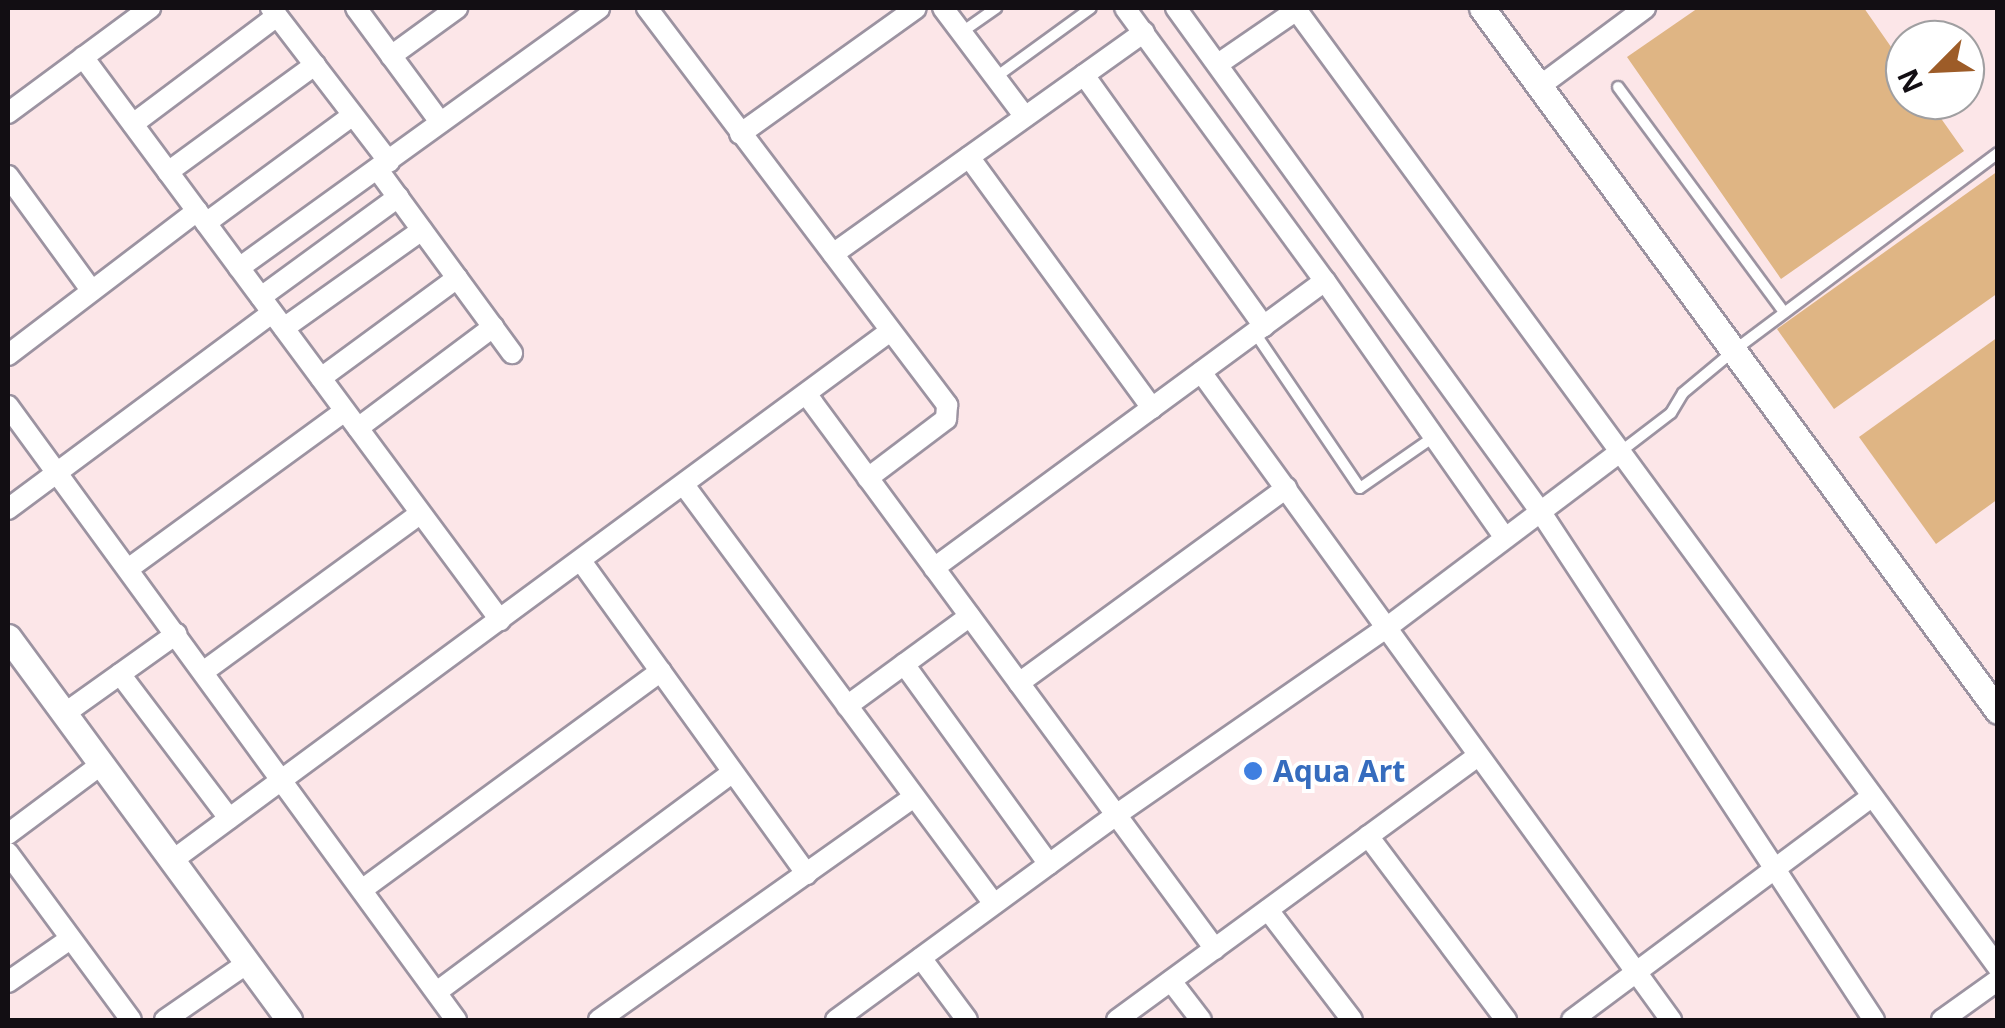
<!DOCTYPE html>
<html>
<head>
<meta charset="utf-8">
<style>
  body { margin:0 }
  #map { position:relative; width:2005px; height:1028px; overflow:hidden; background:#faf3fd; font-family:"Noto Sans",sans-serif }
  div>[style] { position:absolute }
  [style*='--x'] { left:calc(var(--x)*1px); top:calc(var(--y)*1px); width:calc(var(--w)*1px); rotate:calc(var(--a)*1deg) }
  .industrial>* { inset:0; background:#fce6e8 }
  .building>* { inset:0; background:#dfb584 }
  .roads { filter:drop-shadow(2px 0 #9c93a1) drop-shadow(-2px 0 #9c93a1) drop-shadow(0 2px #9c93a1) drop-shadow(0 -2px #9c93a1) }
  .service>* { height:10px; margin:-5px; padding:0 5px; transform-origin:5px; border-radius:5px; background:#fff }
  .minor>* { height:20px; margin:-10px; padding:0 10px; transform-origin:10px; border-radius:10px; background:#fff }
  .tertiary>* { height:25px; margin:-12.5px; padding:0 12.5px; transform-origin:12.5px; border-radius:12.5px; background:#fff }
  .dots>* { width:28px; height:28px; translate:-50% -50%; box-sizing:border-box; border:5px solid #fff; border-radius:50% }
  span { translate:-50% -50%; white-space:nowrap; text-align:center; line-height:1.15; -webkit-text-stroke:8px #fff; paint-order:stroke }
  .shop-label { font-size:30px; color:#366cbe; font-weight:700 }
  .left { translate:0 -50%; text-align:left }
  .frame { position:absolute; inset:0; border:10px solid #120e13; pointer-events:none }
  .north { position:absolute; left:1885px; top:20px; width:100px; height:100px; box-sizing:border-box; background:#fff; border:2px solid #a09fa1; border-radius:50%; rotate:246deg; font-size:28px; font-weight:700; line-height:40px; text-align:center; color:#120e13 }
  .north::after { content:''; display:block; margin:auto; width:35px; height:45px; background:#9d5c28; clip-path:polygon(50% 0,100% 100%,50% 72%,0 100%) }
</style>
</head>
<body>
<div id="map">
  <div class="industrial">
    <i style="clip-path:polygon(evenodd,8px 8px,1997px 8px,1997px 1020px,8px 1020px,8px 8px,1905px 40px,1965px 40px,1965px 100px,1905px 100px,1905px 40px)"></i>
  </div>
  <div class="building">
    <i style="clip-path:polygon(1698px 8px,1864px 8px,1905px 67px,1905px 100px,1928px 100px,1964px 151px,1781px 279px,1627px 57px)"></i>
    <i style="clip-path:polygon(1998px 171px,1998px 293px,1834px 409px,1777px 329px)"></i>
    <i style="clip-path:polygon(1998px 337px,1998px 499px,1936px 544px,1859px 437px)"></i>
  </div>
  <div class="roads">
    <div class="service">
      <i style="--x:962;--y:32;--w:42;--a:-35.2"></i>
      <i style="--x:996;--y:77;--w:117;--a:-36"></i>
      <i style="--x:1618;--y:87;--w:280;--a:53.6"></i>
      <i style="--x:1255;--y:333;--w:187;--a:55.9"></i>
      <i style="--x:1360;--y:488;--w:91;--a:-34.7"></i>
      <i style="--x:1620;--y:452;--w:64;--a:-37.4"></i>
      <i style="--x:1671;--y:413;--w:23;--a:-59"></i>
      <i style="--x:1683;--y:393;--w:69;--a:-39.7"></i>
      <i style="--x:1736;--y:349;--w:327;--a:-36.8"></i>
    </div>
    <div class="minor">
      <i style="--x:271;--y:8;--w:194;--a:52.5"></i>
      <i style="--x:356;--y:8;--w:142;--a:53.6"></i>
      <i style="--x:647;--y:8;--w:498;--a:52.9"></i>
      <i style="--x:947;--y:405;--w:14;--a:94"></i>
      <i style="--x:946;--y:419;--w:98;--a:142.9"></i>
      <i style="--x:943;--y:8;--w:136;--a:53"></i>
      <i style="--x:1125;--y:8;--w:338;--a:53.8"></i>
      <i style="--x:1325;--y:281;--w:312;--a:55"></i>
      <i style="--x:1176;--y:8;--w:621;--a:54.11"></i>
      <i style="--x:1540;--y:511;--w:609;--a:56.73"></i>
      <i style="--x:1295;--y:8;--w:1189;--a:53.76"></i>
      <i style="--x:391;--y:56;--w:82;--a:-36"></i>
      <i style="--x:83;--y:57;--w:701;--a:53.47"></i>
      <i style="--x:1218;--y:64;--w:96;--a:-34.4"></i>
      <i style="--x:1084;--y:75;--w:309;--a:54.4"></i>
      <i style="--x:1540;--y:86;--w:131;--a:-36.6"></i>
      <i style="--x:8;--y:113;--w:177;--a:-36.5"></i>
      <i style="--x:133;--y:124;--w:180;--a:-36.9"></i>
      <i style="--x:740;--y:134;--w:216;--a:-35.6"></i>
      <i style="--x:969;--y:157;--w:311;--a:53.9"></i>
      <i style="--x:378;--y:170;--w:227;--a:53.8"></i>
      <i style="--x:168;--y:172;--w:182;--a:-36.1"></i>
      <i style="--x:8;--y:176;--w:142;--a:53.9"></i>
      <i style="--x:206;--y:223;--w:182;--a:-36.3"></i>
      <i style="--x:833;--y:254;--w:382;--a:-35.5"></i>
      <i style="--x:239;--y:268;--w:444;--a:-35.8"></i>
      <i style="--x:261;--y:297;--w:170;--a:-36.1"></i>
      <i style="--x:284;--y:328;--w:169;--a:-35.4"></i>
      <i style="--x:8;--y:355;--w:238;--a:-37.3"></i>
      <i style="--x:1201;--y:372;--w:801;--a:54.05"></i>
      <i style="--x:321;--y:378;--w:169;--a:-36.3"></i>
      <i style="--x:807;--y:395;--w:688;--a:53.63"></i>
      <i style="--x:8;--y:406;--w:760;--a:53.88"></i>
      <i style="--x:358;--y:428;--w:169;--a:-36.8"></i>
      <i style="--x:684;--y:485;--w:521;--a:53.5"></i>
      <i style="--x:8;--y:509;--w:329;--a:-36.6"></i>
      <i style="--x:581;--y:561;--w:386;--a:54.2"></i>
      <i style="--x:934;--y:568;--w:485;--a:-36.3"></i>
      <i style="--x:128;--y:569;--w:268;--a:-36.1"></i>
      <i style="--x:904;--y:664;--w:247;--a:54.1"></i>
      <i style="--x:203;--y:672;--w:268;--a:-36.1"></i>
      <i style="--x:120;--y:674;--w:181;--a:52.9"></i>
      <i style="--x:1019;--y:683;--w:331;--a:-36.1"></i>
      <i style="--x:847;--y:706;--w:152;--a:-36.2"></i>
      <i style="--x:64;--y:714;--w:138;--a:-35.5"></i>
      <i style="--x:8;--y:834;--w:117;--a:-36.7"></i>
      <i style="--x:1368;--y:836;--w:230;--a:53.1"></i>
      <i style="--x:8;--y:853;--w:207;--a:53.6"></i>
      <i style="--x:173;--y:860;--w:890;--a:-36.41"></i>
      <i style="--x:363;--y:889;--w:369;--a:-36.2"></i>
      <i style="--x:1268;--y:910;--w:138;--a:52.6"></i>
      <i style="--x:921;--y:958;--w:77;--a:53.4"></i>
      <i style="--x:1171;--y:981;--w:49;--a:52.4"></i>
      <i style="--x:8;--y:982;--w:75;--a:-34.7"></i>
      <i style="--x:438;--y:991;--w:367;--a:-36.6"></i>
      <i style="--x:165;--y:1020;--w:102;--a:-34.6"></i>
      <i style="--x:599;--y:1020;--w:386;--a:-35.3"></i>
      <i style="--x:836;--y:1020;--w:347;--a:-36.2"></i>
      <i style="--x:1116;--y:815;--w:327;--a:-34.7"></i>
      <i style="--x:1385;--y:629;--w:294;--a:-37"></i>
      <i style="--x:1117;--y:1020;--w:446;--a:-36.2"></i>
      <i style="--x:1572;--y:1020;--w:374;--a:-36.7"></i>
      <i style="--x:1942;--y:1020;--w:69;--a:-35.5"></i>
    </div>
    <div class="tertiary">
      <i style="--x:1482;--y:8;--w:872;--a:53.72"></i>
      <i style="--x:8;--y:637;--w:475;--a:53.7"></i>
    </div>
  </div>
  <div class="dots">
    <i style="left:1253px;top:771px;background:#3f7fe0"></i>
  </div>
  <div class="shop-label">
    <span class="left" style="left:1273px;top:771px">Aqua Art</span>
  </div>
  <div class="frame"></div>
  <div class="north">N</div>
</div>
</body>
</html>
